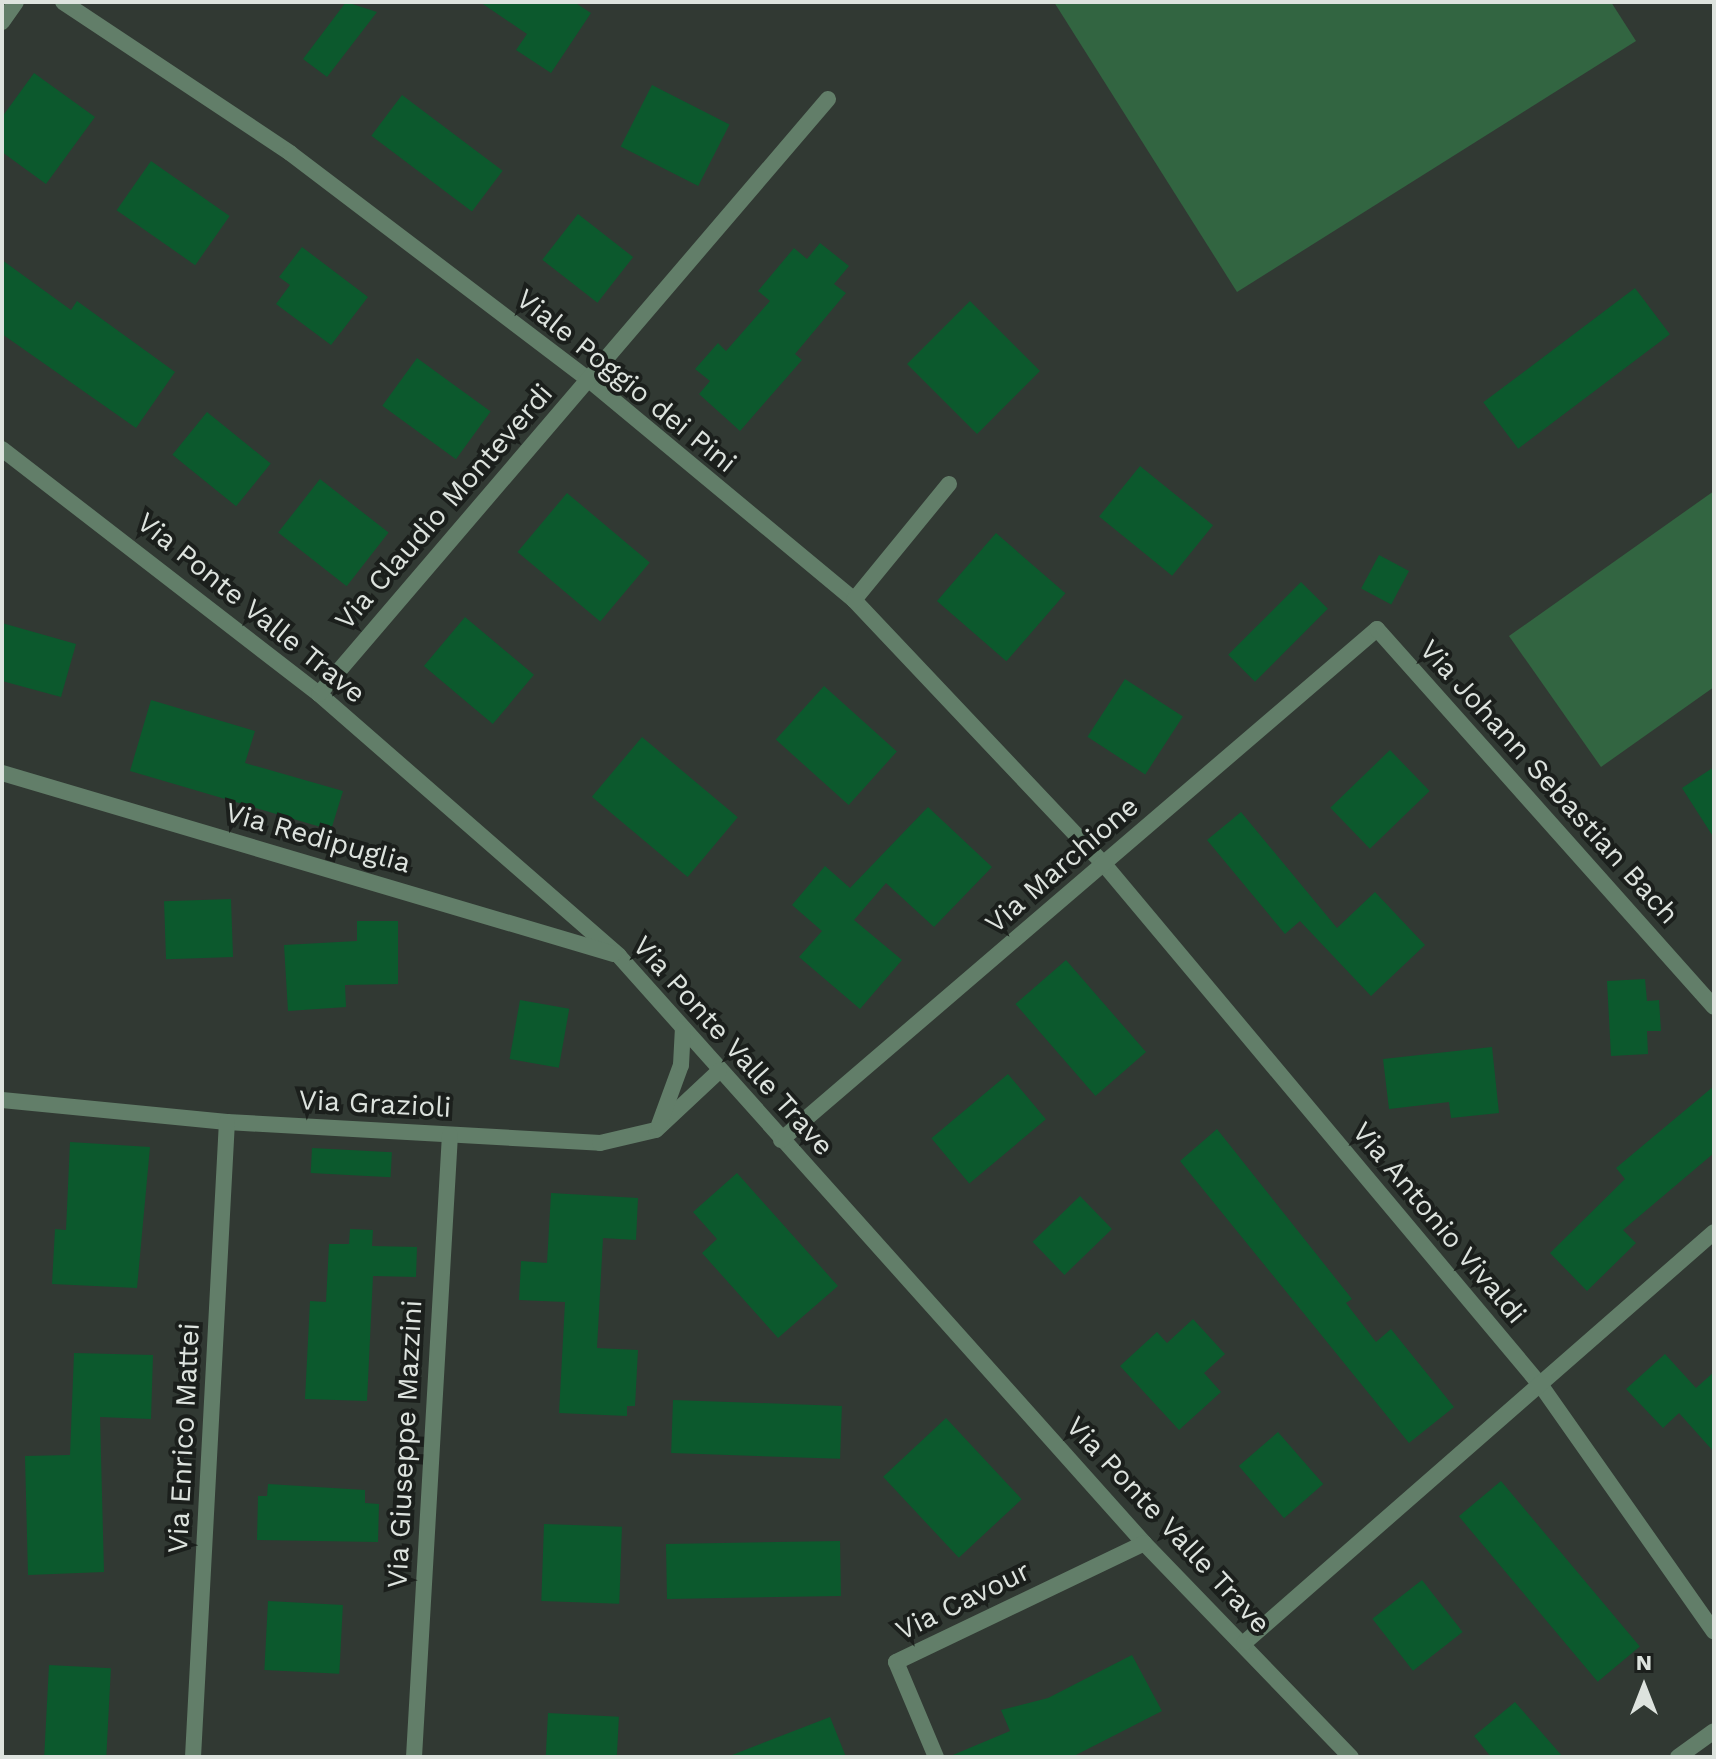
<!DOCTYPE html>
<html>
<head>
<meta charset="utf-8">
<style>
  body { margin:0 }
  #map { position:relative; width:1716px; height:1759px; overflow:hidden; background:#313933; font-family:"Work Sans",sans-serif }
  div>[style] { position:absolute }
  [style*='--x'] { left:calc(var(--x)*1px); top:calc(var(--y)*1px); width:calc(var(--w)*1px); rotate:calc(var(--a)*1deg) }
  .green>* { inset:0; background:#326541 }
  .building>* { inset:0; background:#0c592d; transform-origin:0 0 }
  .minor>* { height:16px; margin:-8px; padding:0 8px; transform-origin:8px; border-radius:8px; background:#627e69 }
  span { translate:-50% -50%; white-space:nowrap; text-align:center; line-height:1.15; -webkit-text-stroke:8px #1b1f1c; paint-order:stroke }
  .street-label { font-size:28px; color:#dde3de }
  .frame { position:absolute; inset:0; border:4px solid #dde3de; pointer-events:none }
  .north { position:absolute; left:1604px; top:1647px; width:80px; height:80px; -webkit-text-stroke:6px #1b1f1c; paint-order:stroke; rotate:0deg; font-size:22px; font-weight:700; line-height:32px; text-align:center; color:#dde3de }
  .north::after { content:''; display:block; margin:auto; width:28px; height:36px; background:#dde3de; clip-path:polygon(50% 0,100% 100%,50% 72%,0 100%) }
</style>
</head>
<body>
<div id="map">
  <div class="green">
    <i style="clip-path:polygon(1054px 2px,1611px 2px,1636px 41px,1237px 292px)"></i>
    <i style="clip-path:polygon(1714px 491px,1714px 687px,1601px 767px,1509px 636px)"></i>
  </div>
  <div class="building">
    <i style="clip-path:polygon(346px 2px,377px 12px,327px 77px,303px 59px)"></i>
    <i style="clip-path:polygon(480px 2px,574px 2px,591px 13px,551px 73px,516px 50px,527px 34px)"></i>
    <i style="clip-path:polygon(34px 73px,95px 117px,46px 184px,2px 152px,2px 117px)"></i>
    <i style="left:652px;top:85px;width:87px;height:69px;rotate:27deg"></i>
    <i style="left:402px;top:95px;width:126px;height:51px;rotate:37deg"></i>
    <i style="left:151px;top:161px;width:96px;height:60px;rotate:35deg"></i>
    <i style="left:578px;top:214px;width:70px;height:58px;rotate:38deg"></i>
    <i style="clip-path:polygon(820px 243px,849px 266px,834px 284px,846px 293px,795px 354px,802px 360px,740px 431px,699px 394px,710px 381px,695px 369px,718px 343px,726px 351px,770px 301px,758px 291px,794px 248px,807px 259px)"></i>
    <i style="clip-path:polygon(302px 247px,368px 297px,331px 345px,276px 304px,290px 285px,279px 277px)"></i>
    <i style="clip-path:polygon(2px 260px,71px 310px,77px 301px,175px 372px,136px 428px,2px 334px)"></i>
    <i style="left:1635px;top:288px;width:58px;height:190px;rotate:53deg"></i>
    <i style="left:970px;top:301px;width:99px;height:89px;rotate:45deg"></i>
    <i style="left:417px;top:358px;width:91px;height:59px;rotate:36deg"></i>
    <i style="left:207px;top:412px;width:82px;height:55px;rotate:39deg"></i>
    <i style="left:1140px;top:466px;width:94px;height:65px;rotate:39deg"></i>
    <i style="left:320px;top:479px;width:87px;height:68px;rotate:38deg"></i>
    <i style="left:567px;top:493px;width:108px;height:77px;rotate:40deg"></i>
    <i style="left:996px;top:533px;width:92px;height:90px;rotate:41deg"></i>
    <i style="left:1379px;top:555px;width:34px;height:38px;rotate:28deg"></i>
    <i style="left:1301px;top:582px;width:38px;height:103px;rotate:45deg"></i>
    <i style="left:465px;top:617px;width:90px;height:64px;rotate:40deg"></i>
    <i style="clip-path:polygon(2px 623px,76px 644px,61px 697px,2px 681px)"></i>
    <i style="left:1125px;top:679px;width:69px;height:69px;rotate:33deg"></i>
    <i style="left:824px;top:686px;width:98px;height:72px;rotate:42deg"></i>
    <i style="clip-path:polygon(151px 700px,255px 731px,245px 763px,343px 791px,331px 830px,130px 771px)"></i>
    <i style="left:642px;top:737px;width:125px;height:78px;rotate:40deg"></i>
    <i style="left:1390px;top:750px;width:57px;height:83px;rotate:46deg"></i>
    <i style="clip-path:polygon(1714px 767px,1714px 838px,1682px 788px)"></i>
    <i style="clip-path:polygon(928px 807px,992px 867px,934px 927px,886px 883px,854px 920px,902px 960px,860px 1009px,799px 957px,822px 931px,792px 905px,825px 866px,850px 888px)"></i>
    <i style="clip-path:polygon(1241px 812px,1337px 928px,1375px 892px,1425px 945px,1371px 996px,1300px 921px,1285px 934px,1207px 840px)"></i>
    <i style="left:231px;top:899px;width:58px;height:67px;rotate:88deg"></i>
    <i style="clip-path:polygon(357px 921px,398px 921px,398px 984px,345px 985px,346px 1007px,288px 1011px,284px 945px,357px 941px)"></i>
    <i style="left:1066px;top:960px;width:122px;height:67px;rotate:49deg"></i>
    <i style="clip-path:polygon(1645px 979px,1647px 1001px,1659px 1000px,1661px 1031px,1647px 1031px,1648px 1054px,1611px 1056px,1607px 981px)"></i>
    <i style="left:520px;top:1000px;width:50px;height:60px;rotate:10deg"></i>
    <i style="clip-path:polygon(1492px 1047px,1499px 1113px,1451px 1118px,1449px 1102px,1389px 1109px,1383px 1059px)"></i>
    <i style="left:1008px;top:1074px;width:59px;height:100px;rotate:50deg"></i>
    <i style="clip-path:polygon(1714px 1086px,1714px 1153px,1623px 1230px,1636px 1243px,1587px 1291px,1550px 1253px,1625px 1179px,1616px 1168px)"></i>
    <i style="clip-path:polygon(1217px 1129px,1352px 1299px,1346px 1303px,1376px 1342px,1391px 1329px,1454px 1407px,1409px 1443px,1180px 1161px)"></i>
    <i style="clip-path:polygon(70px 1142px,150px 1147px,137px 1288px,52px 1284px,55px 1229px,66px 1230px)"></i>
    <i style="left:312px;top:1148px;width:80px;height:25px;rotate:3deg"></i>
    <i style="clip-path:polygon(737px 1173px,838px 1286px,778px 1338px,702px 1253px,717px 1239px,693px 1212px)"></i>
    <i style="clip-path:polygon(551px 1193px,638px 1198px,636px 1240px,603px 1238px,597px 1348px,638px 1350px,635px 1406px,627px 1406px,627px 1416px,559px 1413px,565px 1302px,519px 1300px,521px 1261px,547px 1263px)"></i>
    <i style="left:1080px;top:1196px;width:46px;height:66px;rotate:46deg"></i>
    <i style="clip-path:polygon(350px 1229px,373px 1230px,372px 1246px,417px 1247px,416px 1277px,373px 1276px,367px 1401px,305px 1399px,310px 1301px,326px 1302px,329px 1244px,349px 1244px)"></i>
    <i style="clip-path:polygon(1193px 1319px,1225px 1354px,1204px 1373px,1221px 1392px,1179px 1430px,1120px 1366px,1157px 1332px,1167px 1343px)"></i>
    <i style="clip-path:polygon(74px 1353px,153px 1355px,151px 1419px,100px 1417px,104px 1572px,28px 1575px,25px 1456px,70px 1455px)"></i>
    <i style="clip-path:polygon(1665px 1354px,1696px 1388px,1714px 1372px,1714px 1452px,1679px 1413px,1663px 1428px,1626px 1389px)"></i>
    <i style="left:673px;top:1400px;width:169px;height:53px;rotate:2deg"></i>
    <i style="left:946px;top:1418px;width:111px;height:86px;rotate:47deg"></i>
    <i style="left:1278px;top:1432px;width:69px;height:52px;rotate:49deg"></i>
    <i style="left:1501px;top:1481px;width:216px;height:55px;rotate:50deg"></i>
    <i style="clip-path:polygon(268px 1484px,365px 1490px,365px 1503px,379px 1504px,378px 1542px,257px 1540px,258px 1496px,267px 1496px)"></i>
    <i style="left:544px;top:1524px;width:78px;height:77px;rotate:2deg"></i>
    <i style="left:840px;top:1541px;width:55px;height:174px;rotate:89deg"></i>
    <i style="left:1422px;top:1580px;width:66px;height:63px;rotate:52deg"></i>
    <i style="left:268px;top:1601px;width:75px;height:69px;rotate:3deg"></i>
    <i style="clip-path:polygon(1132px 1655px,1162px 1711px,1072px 1757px,948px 1757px,1010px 1731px,1001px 1710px,1048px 1698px)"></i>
    <i style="left:49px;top:1665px;width:62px;height:92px;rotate:3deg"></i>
    <i style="clip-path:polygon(1515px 1702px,1563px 1757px,1491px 1757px,1474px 1736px)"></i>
    <i style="left:548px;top:1713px;width:71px;height:44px;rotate:3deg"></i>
    <i style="clip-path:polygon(830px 1717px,846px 1757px,732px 1757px,732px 1755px)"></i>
  </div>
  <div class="minor">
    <i style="--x:63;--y:2;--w:273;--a:33.6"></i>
    <i style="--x:290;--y:153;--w:374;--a:37.2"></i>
    <i style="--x:588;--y:379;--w:346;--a:39.7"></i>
    <i style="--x:854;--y:600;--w:362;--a:46.6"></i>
    <i style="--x:1103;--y:863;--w:684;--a:50.04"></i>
    <i style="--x:1542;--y:1387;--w:299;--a:54.9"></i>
    <i style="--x:2;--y:22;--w:24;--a:-55"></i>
    <i style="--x:2;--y:449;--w:401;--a:37.7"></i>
    <i style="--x:319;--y:694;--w:398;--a:41.1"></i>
    <i style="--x:619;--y:956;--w:788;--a:48.19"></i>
    <i style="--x:1144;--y:1543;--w:298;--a:46"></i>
    <i style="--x:854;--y:600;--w:150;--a:-50.7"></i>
    <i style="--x:319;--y:694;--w:783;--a:-49.45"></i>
    <i style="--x:2;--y:773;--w:638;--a:16.48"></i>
    <i style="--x:2;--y:1100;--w:226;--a:5.6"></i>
    <i style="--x:227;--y:1122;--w:374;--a:3.2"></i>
    <i style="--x:600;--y:1143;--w:57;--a:-13.1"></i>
    <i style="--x:656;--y:1130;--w:86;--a:-43.1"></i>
    <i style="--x:659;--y:1125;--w:64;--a:-69.9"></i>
    <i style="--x:681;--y:1065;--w:36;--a:-87"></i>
    <i style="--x:781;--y:1140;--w:785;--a:-40.61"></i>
    <i style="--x:1377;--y:629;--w:506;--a:48.28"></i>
    <i style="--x:1244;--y:1643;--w:624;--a:-41.17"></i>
    <i style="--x:193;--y:1757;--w:636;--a:-86.94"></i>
    <i style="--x:414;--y:1757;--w:623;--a:-86.69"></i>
    <i style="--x:936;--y:1757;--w:103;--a:-112.8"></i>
    <i style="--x:896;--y:1662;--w:275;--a:-25.6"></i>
    <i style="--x:1678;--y:1757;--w:44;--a:-35.8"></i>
  </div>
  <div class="street-label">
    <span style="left:626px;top:381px;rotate:39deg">Viale Poggio dei Pini</span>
    <span style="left:444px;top:507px;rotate:-49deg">Via Claudio Monteverdi</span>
    <span style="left:251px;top:608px;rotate:39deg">Via Ponte Valle Trave</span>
    <span style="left:1549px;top:782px;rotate:48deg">Via Johann Sebastian Bach</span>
    <span style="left:318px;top:838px;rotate:16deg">Via Redipuglia</span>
    <span style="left:1062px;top:865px;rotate:-41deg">Via Marchione</span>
    <span style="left:733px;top:1046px;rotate:48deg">Via Ponte Valle Trave</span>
    <span style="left:375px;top:1104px;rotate:3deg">Via Grazioli</span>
    <span style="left:1439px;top:1223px;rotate:50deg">Via Antonio Vivaldi</span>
    <span style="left:184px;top:1438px;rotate:-87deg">Via Enrico Mattei</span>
    <span style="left:405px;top:1444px;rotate:-87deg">Via Giuseppe Mazzini</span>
    <span style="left:1168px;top:1525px;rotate:47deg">Via Ponte Valle Trave</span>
    <span style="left:963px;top:1601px;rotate:-26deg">Via Cavour</span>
  </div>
  <div class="frame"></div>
  <div class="north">N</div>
</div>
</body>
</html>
